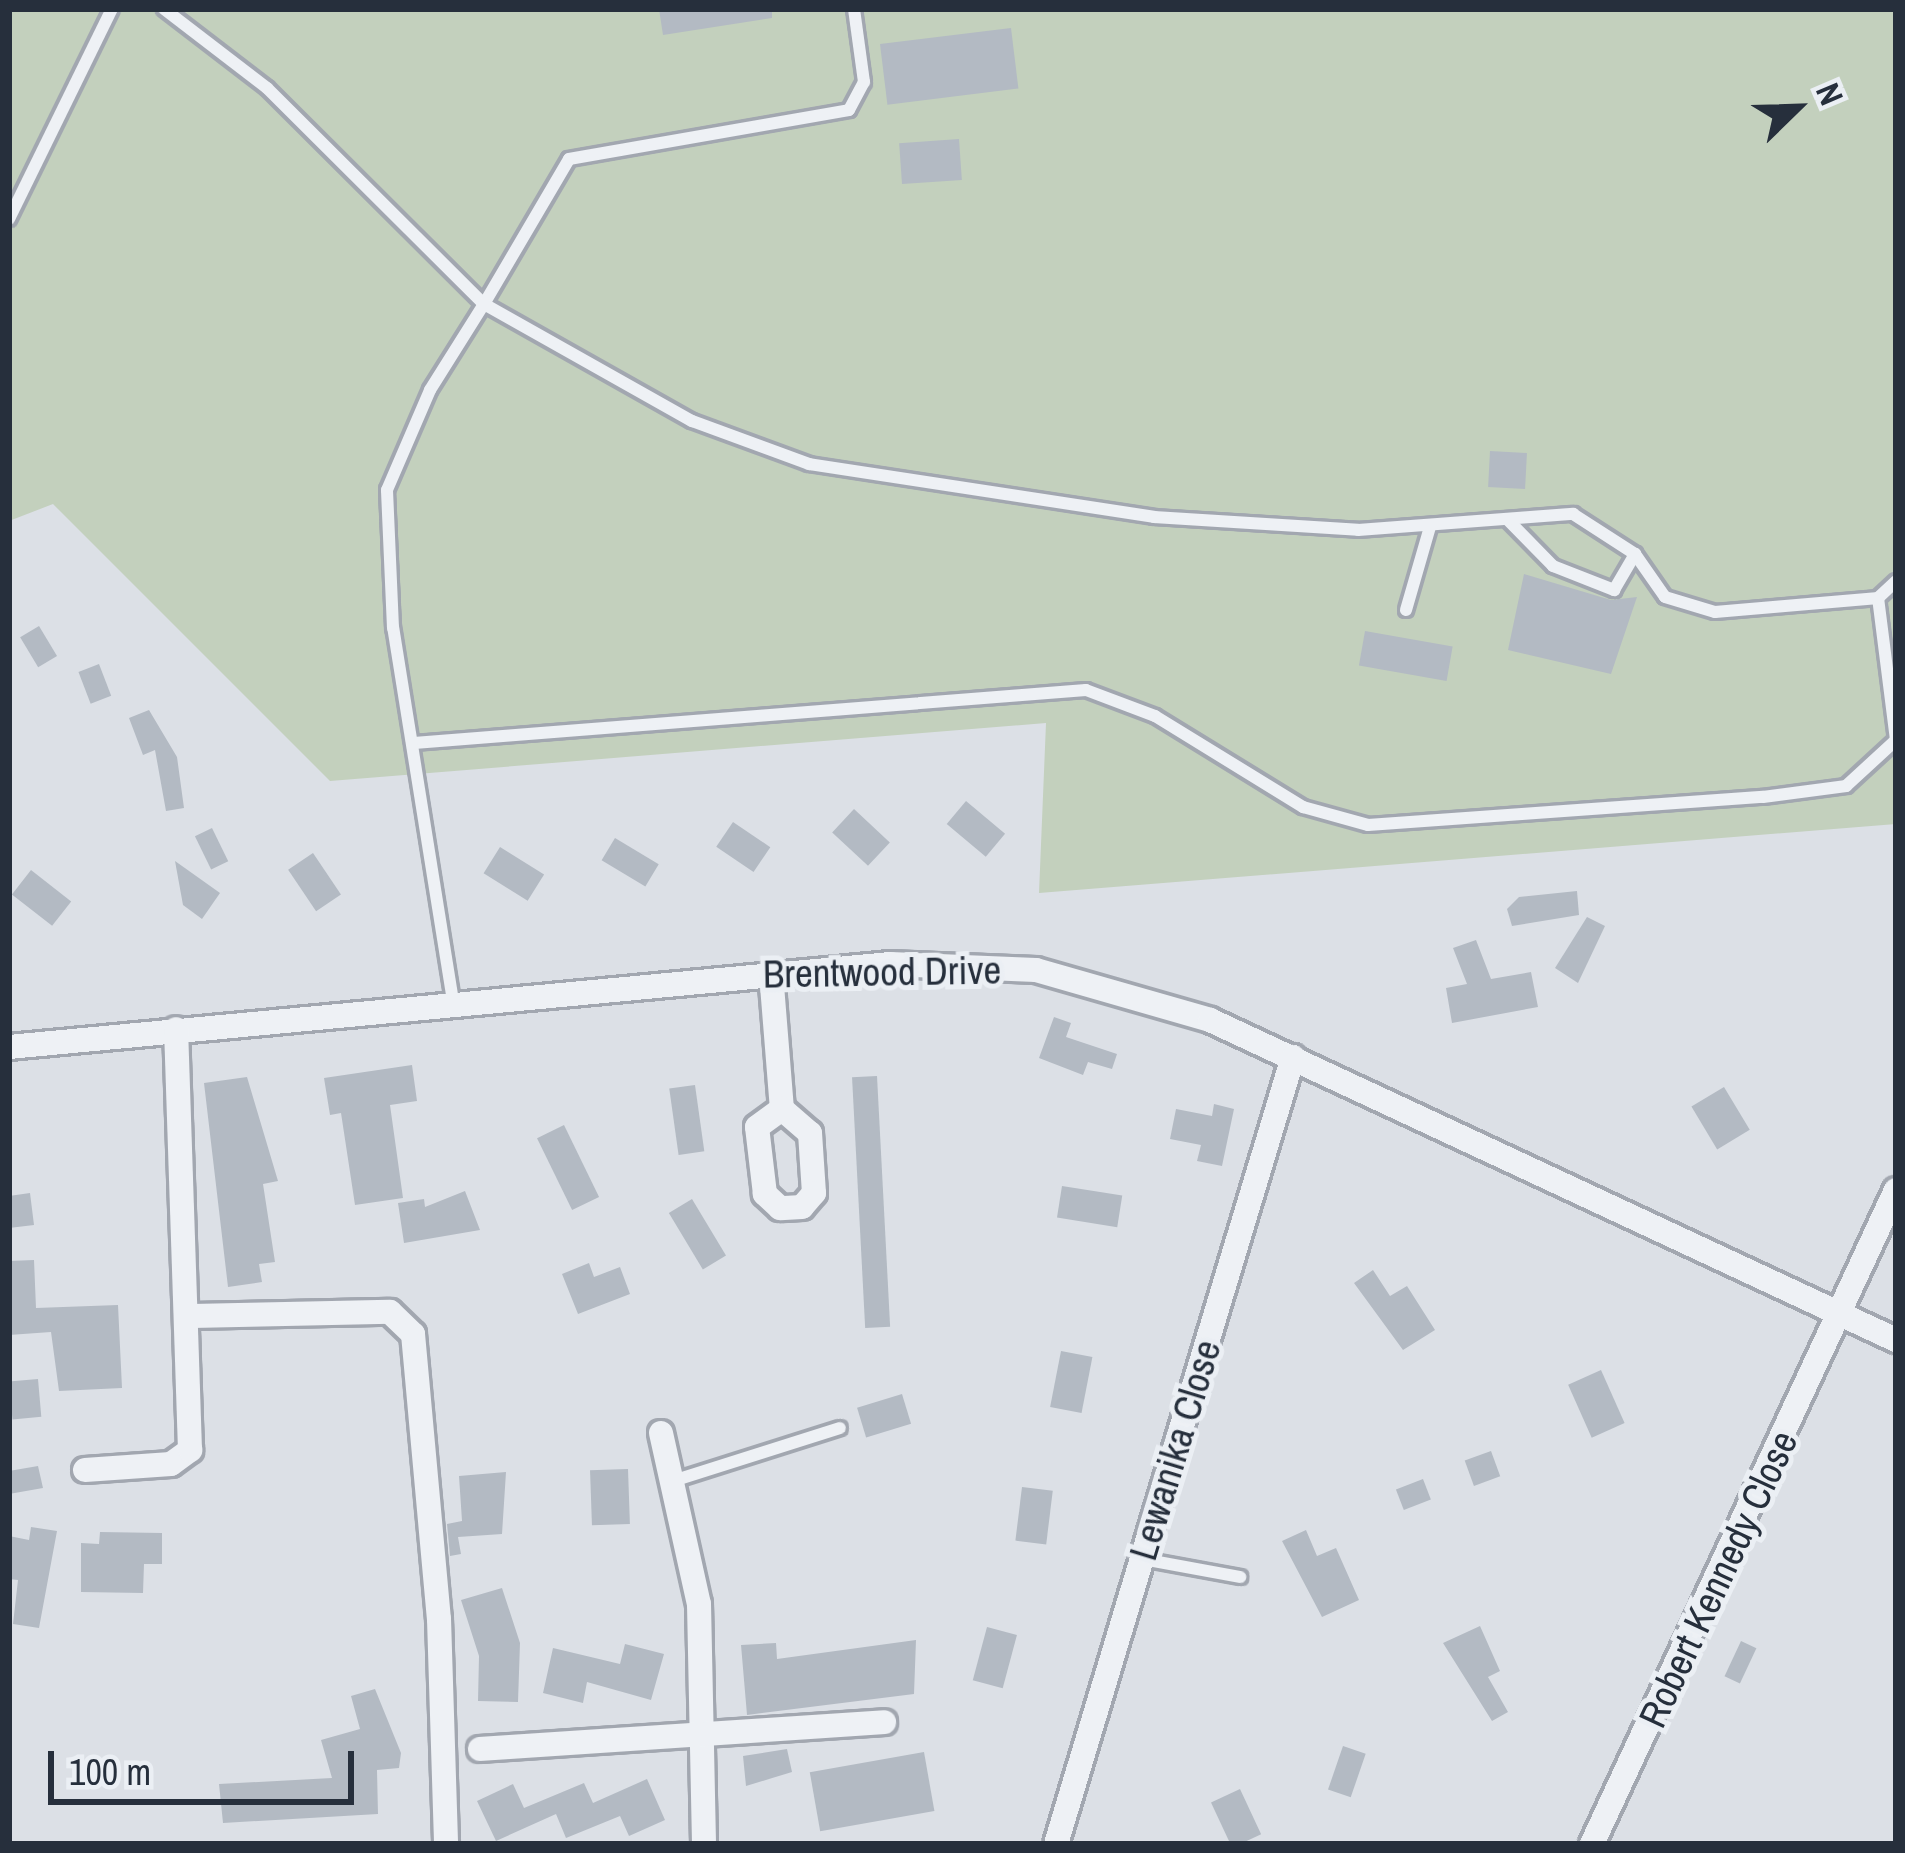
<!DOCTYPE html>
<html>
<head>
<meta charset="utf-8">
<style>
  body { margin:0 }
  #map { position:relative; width:1905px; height:1853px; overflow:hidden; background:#dce0e6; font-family:"Archivo Narrow",sans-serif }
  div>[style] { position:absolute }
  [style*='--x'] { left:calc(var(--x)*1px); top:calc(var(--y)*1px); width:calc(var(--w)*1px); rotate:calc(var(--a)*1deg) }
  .green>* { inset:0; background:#c3d0bd }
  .building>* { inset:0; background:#b3bac3; transform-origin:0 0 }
  .roads { filter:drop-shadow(3px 0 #a2a7b0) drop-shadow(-3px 0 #a2a7b0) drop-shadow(0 3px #a2a7b0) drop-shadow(0 -3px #a2a7b0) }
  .lane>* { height:12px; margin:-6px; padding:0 6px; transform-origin:6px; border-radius:6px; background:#eef1f5 }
  .street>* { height:24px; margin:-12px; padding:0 12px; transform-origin:12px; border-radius:12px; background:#eef1f5 }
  span { translate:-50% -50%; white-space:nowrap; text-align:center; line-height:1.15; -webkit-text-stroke:10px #ebeff4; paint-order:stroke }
  .street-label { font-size:39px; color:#262f3c }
  .frame { position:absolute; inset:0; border:12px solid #262f3c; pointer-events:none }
  .north { position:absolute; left:1737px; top:48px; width:120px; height:120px; -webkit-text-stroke:9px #ebeff4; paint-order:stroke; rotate:67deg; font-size:33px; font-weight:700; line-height:48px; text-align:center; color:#262f3c }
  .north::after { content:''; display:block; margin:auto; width:42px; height:54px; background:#262f3c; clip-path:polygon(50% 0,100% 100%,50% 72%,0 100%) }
  .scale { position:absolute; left:48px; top:1751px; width:306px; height:54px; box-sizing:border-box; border:6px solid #262f3c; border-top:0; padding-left:15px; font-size:36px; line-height:42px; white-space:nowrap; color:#262f3c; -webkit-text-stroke:9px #ebeff4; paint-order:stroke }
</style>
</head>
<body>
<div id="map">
  <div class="green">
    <i style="clip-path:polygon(9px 9px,1896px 9px,1896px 824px,1039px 893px,1046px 723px,330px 781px,53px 504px,9px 521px)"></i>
  </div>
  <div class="building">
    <i style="clip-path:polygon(659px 9px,772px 9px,772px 18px,663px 35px)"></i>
    <i style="left:1011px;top:28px;width:61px;height:132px;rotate:83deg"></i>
    <i style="left:959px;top:139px;width:41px;height:60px;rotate:86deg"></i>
    <i style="left:1490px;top:451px;width:37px;height:36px;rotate:3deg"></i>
    <i style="clip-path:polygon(1524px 574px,1611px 600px,1637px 597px,1611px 674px,1508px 650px)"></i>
    <i style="left:39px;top:626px;width:35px;height:22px;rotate:59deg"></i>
    <i style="left:1365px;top:631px;width:89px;height:35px;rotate:10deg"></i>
    <i style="left:99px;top:664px;width:34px;height:22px;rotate:69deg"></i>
    <i style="clip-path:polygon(149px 710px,177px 757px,184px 808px,166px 811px,155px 750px,143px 755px,129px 718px)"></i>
    <i style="left:966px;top:801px;width:51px;height:30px;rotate:40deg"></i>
    <i style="left:854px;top:809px;width:49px;height:32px;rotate:43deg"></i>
    <i style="left:733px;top:822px;width:45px;height:30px;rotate:34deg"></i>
    <i style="left:212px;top:828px;width:37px;height:19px;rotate:64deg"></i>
    <i style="left:615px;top:838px;width:51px;height:26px;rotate:31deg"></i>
    <i style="left:500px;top:847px;width:52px;height:31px;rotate:32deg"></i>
    <i style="left:313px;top:853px;width:50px;height:30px;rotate:56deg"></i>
    <i style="clip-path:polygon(175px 861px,220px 893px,202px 919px,183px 905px)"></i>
    <i style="left:31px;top:870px;width:51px;height:31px;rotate:38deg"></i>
    <i style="clip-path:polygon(1577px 891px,1579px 915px,1512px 926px,1507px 909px,1519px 897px)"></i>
    <i style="clip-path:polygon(1587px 917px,1605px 926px,1578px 983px,1555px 968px)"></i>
    <i style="clip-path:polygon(1476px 940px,1491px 979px,1531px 972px,1538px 1007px,1452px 1023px,1446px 988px,1467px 984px,1453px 948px)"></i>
    <i style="clip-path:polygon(1054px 1017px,1071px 1023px,1066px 1037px,1117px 1054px,1112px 1069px,1088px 1062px,1083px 1075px,1039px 1058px)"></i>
    <i style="clip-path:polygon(412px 1065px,417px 1101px,390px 1105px,403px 1198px,355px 1205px,341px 1113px,330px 1115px,324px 1078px)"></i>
    <i style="left:877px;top:1076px;width:251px;height:25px;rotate:87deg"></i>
    <i style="clip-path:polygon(247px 1077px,278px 1181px,263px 1184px,275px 1262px,259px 1264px,262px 1282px,228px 1287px,204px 1083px)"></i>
    <i style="left:695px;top:1085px;width:67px;height:26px;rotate:82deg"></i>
    <i style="left:1724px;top:1087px;width:50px;height:38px;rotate:59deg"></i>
    <i style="clip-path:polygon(1214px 1104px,1234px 1109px,1222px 1166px,1197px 1161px,1201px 1145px,1170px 1139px,1176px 1109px,1212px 1116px)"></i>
    <i style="left:564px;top:1125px;width:80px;height:30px;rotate:64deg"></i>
    <i style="left:1062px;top:1186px;width:61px;height:32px;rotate:9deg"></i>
    <i style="clip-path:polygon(465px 1191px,480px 1230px,404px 1243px,398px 1203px,424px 1199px,425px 1207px)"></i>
    <i style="clip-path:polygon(30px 1193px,34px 1225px,9px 1228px,9px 1196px)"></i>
    <i style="left:692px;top:1199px;width:66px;height:27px;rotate:59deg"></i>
    <i style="clip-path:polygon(34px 1260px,36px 1308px,118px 1305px,122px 1388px,59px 1391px,51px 1332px,9px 1335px,9px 1261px)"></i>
    <i style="clip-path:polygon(589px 1263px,594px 1277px,620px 1267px,630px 1294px,578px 1314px,562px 1274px)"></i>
    <i style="clip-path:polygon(1373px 1270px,1390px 1296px,1407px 1286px,1435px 1330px,1403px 1350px,1354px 1283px)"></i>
    <i style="left:1061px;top:1351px;width:32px;height:57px;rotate:11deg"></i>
    <i style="left:1601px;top:1370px;width:58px;height:36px;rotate:66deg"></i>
    <i style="left:38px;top:1379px;width:38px;height:29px;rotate:85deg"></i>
    <i style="left:902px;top:1394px;width:31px;height:47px;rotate:73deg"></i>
    <i style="left:1491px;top:1451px;width:27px;height:28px;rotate:70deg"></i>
    <i style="clip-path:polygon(38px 1466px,43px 1488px,9px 1494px,9px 1471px)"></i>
    <i style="left:628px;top:1469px;width:55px;height:38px;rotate:88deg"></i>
    <i style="clip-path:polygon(506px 1472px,502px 1534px,458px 1537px,461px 1554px,450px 1556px,447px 1524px,462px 1521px,459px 1476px)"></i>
    <i style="left:1423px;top:1479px;width:22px;height:29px;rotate:69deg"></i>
    <i style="left:1022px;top:1487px;width:31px;height:54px;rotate:7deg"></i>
    <i style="clip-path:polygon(31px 1527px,57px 1531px,39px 1628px,13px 1624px,18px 1580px,9px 1579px,9px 1536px,29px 1540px)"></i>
    <i style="clip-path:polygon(1306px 1530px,1317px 1556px,1336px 1548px,1359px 1600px,1322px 1617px,1282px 1541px)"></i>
    <i style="clip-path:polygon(100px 1532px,162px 1533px,162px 1564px,144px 1564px,143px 1593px,81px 1592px,81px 1543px,99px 1544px)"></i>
    <i style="clip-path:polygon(502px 1588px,520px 1643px,518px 1702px,478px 1701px,479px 1656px,461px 1600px)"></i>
    <i style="clip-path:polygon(1480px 1626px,1500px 1671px,1488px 1677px,1508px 1712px,1492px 1721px,1443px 1643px)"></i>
    <i style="left:987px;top:1627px;width:31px;height:55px;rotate:15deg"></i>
    <i style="clip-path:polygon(916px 1640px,914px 1694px,747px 1715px,741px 1645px,776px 1643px,777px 1659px)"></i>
    <i style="left:1741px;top:1641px;width:17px;height:39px;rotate:25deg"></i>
    <i style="clip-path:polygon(625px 1644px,664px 1654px,651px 1700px,587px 1682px,583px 1703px,543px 1693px,553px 1648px,620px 1664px)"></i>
    <i style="clip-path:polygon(375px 1689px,401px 1753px,399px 1768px,377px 1770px,378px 1814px,223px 1823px,219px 1784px,332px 1778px,321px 1740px,360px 1729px,351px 1696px)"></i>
    <i style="left:1343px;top:1746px;width:24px;height:46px;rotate:19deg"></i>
    <i style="clip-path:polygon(787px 1749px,792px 1772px,746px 1786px,743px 1756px)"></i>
    <i style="left:924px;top:1752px;width:60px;height:116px;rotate:80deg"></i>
    <i style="clip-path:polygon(647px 1779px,665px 1820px,629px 1836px,620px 1816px,566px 1838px,556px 1814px,496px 1841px,477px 1801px,513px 1784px,524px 1808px,584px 1783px,593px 1803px)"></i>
    <i style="left:1240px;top:1789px;width:50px;height:32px;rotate:65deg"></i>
  </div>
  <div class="roads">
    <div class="lane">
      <i style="--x:164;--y:9;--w:130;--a:37.5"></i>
      <i style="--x:267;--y:88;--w:306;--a:44.9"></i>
      <i style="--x:484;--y:304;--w:168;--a:-59.6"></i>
      <i style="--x:569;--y:159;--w:284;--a:-9.9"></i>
      <i style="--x:849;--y:110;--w:32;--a:-62"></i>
      <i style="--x:864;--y:82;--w:74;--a:-97.8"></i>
      <i style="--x:9;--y:219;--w:234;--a:-63.9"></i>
      <i style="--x:1507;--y:519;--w:66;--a:45.6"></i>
      <i style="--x:1553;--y:566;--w:66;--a:21.5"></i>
      <i style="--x:1614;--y:590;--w:42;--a:-59.7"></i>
      <i style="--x:1406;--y:610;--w:86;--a:-73.9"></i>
      <i style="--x:414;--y:743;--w:674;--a:-4.51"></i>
      <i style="--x:1086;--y:690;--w:74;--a:20.6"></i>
      <i style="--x:1155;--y:716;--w:174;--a:31.6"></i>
      <i style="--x:1303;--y:807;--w:67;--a:15.5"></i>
      <i style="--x:1368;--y:825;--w:396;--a:-4.1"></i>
      <i style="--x:1763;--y:797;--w:84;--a:-7.5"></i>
      <i style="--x:1846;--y:786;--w:68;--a:-42.6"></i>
      <i style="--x:1896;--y:740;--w:143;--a:-97.2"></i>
      <i style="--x:453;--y:1001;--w:378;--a:-99.1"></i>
      <i style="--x:393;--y:628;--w:138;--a:-92.5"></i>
      <i style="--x:387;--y:490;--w:109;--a:-66.7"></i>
      <i style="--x:430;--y:390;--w:102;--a:-57.9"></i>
      <i style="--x:484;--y:304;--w:239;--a:29.4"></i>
      <i style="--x:692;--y:421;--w:125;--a:20.2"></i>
      <i style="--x:809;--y:464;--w:349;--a:8.7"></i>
      <i style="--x:1154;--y:517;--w:204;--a:3.6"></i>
      <i style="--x:1358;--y:530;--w:216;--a:-4.3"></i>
      <i style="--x:1573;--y:514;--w:74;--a:32.8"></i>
      <i style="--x:1635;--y:554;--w:52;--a:55.1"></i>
      <i style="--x:1665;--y:597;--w:52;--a:16.7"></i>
      <i style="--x:1715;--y:612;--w:164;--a:-4.9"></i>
      <i style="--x:1878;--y:598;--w:25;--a:-43"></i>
      <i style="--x:673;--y:1481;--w:175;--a:-17.6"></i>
      <i style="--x:1142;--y:1559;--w:100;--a:10.4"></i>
    </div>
    <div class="street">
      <i style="--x:771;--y:973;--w:136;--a:85.4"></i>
      <i style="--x:9;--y:1047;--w:885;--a:-5.38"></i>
      <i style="--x:890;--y:964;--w:146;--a:2.4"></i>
      <i style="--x:1036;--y:970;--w:181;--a:16"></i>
      <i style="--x:1210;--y:1020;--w:757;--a:25.01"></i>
      <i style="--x:782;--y:1109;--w:37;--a:41"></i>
      <i style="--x:810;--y:1133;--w:60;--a:86.2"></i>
      <i style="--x:814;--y:1193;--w:18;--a:131"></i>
      <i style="--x:802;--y:1207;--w:22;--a:177"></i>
      <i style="--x:780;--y:1208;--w:21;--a:-137"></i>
      <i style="--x:765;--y:1194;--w:67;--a:-96.8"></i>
      <i style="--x:757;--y:1127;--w:31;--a:-36"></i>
      <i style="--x:192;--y:1316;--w:198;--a:-1.2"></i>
      <i style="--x:390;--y:1312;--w:32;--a:44"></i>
      <i style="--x:413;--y:1334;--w:286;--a:84.8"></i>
      <i style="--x:439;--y:1619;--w:225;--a:88.2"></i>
      <i style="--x:661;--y:1433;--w:175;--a:77.5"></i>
      <i style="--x:699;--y:1604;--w:240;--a:88.8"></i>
      <i style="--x:85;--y:1470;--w:86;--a:-4"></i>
      <i style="--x:171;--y:1464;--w:24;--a:-36"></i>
      <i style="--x:190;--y:1450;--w:421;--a:-91.9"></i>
      <i style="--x:480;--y:1749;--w:405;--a:-3.8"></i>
      <i style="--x:1056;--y:1844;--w:822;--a:-73.24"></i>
      <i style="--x:1592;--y:1844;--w:721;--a:-65.07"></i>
    </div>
  </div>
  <div class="street-label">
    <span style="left:882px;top:972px;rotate:-1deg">Brentwood Drive</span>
    <span style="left:1175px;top:1450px;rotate:-73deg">Lewanika Close</span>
    <span style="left:1718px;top:1579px;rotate:-65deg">Robert Kennedy Close</span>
  </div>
  <div class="frame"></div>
  <div class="north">N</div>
  <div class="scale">100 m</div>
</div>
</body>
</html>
